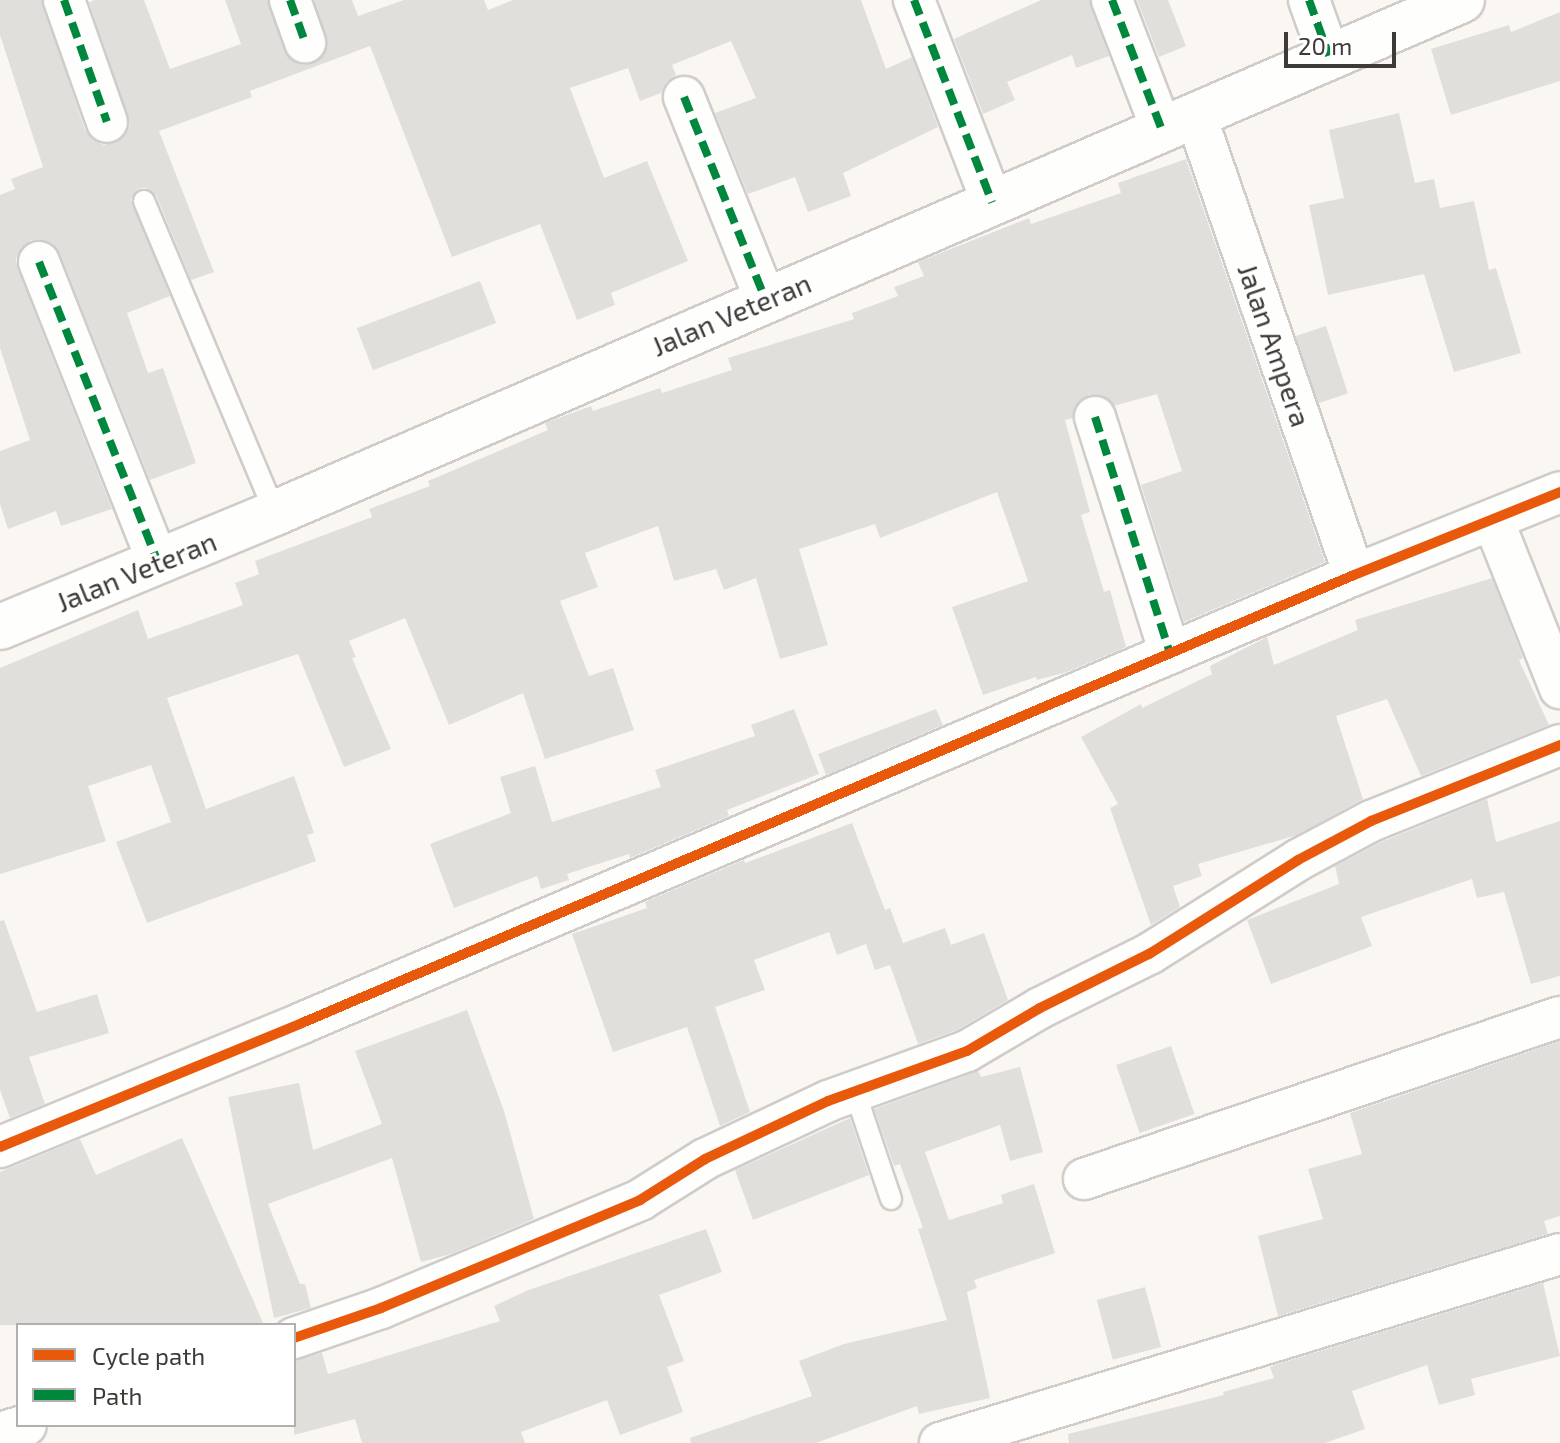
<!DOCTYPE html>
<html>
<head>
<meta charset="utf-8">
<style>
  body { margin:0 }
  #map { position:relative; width:1560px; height:1443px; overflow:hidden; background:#faf7f3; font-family:"Exo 2",sans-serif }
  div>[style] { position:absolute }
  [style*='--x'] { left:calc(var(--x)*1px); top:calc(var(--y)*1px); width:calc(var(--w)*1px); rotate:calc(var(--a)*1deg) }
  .building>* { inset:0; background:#e1dfdc; transform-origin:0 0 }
  .roads { filter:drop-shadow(2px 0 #cfccc9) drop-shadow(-2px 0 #cfccc9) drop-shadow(0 2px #cfccc9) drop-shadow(0 -2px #cfccc9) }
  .lane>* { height:20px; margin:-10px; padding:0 10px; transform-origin:10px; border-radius:10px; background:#fefefd }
  .street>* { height:40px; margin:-20px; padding:0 20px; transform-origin:20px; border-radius:20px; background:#fefefd }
  .primary>* { height:44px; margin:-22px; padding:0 22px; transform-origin:22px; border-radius:22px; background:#fefefd }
  .quiet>* { height:8px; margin-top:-4px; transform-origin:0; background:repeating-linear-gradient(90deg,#00873e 0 16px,transparent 0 24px) }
  .cycleway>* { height:10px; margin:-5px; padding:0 5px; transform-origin:5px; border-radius:5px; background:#e8590c }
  span { translate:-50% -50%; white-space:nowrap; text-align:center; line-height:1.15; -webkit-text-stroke:6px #fff; paint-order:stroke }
  .street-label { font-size:28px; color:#3d3a37 }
  .legend { position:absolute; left:16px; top:1323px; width:280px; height:104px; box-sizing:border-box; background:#fff; border:2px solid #b1b0af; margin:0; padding:10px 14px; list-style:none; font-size:24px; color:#3d3a37 }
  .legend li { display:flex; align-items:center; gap:16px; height:40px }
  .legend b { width:40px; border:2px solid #b1b0af }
  .scale { position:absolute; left:1284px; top:32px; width:112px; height:36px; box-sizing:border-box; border:4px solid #3d3a37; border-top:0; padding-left:10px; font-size:24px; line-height:28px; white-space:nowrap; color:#3d3a37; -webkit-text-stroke:6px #fff; paint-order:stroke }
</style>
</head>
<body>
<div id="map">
  <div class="building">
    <i style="clip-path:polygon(0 0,42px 0,85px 130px,93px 140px,104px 145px,124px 137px,130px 125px,89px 2px,95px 0,144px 0,170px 69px,241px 44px,225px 0,268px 0,284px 50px,291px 60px,302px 65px,313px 63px,327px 47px,314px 0,352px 0,358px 16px,404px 0,484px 0,488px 10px,513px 0,861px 0,886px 69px,912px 57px,938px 127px,843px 173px,851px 196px,808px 212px,795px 177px,748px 194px,715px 113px,756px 98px,731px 41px,672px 65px,676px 75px,666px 82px,661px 93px,640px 101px,628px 68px,570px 88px,604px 178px,647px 161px,688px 261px,611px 293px,615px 305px,577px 320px,540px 224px,452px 257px,370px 46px,250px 91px,252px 97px,159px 131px,214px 272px,191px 280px,156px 195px,145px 188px,138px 189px,131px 199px,170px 296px,127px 313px,148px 373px,163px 368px,196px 463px,150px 480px,60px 254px,53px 244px,31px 240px,21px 248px,16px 259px,18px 270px,112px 509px,61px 526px,56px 511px,8px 529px,0 504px,0 451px,30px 440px,0 348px,0 195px,15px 189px,11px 179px,43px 167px,0 35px)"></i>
    <i style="clip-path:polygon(1041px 0,1090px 0,1109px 56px,1076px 68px,1072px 55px,1007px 82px,1015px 100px,983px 114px,954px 39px)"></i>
    <i style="clip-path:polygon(1137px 0,1168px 0,1186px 46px,1159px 57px)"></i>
    <i style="clip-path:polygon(1560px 12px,1560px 81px,1451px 115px,1431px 49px,1509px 25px,1511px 32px)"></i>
    <i style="clip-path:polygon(1399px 113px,1415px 183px,1434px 179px,1440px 208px,1474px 201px,1489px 270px,1496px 268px,1521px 353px,1454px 372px,1424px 274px,1328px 295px,1309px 205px,1344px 198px,1329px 130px)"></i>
    <i style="clip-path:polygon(1186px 159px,1325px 562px,1184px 622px,1141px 485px,1182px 471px,1157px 394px,1114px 406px,1101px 395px,1089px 395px,1078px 402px,1073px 418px,1065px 420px,1090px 512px,1081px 515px,1104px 592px,1110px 590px,1126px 647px,1067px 672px,1037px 680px,1036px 677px,983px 695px,952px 607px,1028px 581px,997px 492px,880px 538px,875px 524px,799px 549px,828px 645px,780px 659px,756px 578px,724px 590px,716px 569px,674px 581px,658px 526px,585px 553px,598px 587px,560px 601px,589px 676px,613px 668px,634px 730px,545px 759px,523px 693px,449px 725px,405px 618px,349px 641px,356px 657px,352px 658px,391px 749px,344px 767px,298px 654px,167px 698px,206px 809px,294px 776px,314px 833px,307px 835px,316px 861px,147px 923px,116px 842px,171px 822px,151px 765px,88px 786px,106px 841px,0 874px,0 668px,138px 610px,148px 639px,243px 605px,235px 583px,259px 574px,255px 561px,372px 517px,369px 509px,430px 486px,428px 481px,548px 430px,545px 423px,591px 406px,593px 411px,660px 388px,662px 393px,732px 370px,728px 358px,854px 319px,852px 313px,898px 296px,894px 287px,924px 276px,918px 262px,1029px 218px,1031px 224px,1121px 193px,1118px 183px)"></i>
    <i style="left:480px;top:281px;width:45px;height:132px;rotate:69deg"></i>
    <i style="left:1326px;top:326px;width:71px;height:32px;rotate:72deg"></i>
    <i style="clip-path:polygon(1492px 578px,1523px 658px,1519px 660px,1549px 725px,1421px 776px,1387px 699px,1336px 716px,1363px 799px,1297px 835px,1198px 864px,1202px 876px,1173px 886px,1180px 907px,1151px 925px,1110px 808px,1118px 804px,1081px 737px,1141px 704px,1142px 708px,1212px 674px,1210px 666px,1267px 637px,1274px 665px,1358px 630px,1355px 620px)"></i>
    <i style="clip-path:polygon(794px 709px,819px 774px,727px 810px,729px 816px,630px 858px,629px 854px,567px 874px,569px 880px,541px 889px,537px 876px,454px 908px,430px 844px,511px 813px,500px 777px,535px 766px,552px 822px,661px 787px,655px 770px,755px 736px,751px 725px)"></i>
    <i style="clip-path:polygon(936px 709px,943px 725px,826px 775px,818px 754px)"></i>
    <i style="clip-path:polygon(1487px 799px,1496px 842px,1560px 821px,1560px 976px,1531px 984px,1504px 892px,1477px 898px,1472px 879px,1361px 917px,1372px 946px,1271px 984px,1247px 920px,1339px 884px,1335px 866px,1381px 842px)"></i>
    <i style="clip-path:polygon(852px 823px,885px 910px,890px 908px,903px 943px,945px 928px,951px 945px,984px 933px,1008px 1000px,957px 1030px,918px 1044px,890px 965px,875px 970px,866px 944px,837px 955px,829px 932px,754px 960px,765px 990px,715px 1007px,750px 1112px,720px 1126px,687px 1027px,613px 1052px,572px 934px,647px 908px,645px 902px,744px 860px,745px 863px)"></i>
    <i style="clip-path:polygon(4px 920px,37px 1012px,97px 994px,109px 1033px,29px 1057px,45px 1104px,10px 1118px,0 1090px,0 921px)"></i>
    <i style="clip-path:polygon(467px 1010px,504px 1111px,534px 1219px,451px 1254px,421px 1262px,392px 1158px,268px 1204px,300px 1284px,305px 1284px,311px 1308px,274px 1318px,228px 1097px,299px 1083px,313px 1150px,382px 1124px,355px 1051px)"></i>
    <i style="clip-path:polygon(1560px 1041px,1560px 1216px,1544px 1221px,1548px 1234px,1278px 1316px,1258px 1236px,1323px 1219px,1308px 1169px,1362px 1154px,1350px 1113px)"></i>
    <i style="left:1171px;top:1046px;width:72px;height:58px;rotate:71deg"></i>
    <i style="clip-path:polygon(1020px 1067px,1043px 1152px,1010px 1161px,1000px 1125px,925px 1152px,949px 1220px,1003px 1203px,1001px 1195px,1034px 1184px,1055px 1253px,974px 1280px,977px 1288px,967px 1292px,990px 1398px,919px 1414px,917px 1406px,816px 1443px,691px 1443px,690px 1438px,812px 1396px,799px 1361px,844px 1344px,947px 1320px,918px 1229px,923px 1228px,900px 1164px,894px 1166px,874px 1109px,978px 1071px,981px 1077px)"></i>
    <i style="clip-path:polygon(850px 1118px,869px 1175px,753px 1220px,735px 1170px)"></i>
    <i style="clip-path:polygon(182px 1138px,264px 1325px,0 1325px,0 1172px,80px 1139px,96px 1175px)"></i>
    <i style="clip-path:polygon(706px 1229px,722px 1272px,659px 1295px,684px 1361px,667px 1367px,683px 1412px,620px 1435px,607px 1400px,521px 1432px,525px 1443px,362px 1443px,355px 1419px,294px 1435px,294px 1360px,322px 1353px,328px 1374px,500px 1321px,494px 1306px,526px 1291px)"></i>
    <i style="clip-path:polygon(1543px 1283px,1560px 1356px,1471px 1379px,1475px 1395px,1439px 1405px,1427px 1365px,1352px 1391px,1365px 1429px,1325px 1443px,1069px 1443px,1068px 1434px,1224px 1395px,1223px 1392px,1274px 1378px,1270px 1367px,1281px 1363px)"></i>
    <i style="left:1145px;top:1287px;width:62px;height:50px;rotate:75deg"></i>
  </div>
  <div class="roads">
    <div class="lane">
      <i style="--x:144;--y:201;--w:338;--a:67.2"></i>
      <i style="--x:855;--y:1092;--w:113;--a:71.4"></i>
    </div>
    <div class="street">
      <i style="--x:64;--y:0;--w:129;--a:70.6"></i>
      <i style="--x:290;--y:0;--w:45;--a:70.3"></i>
      <i style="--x:914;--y:0;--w:217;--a:68.9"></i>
      <i style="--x:1112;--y:0;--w:139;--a:69"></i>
      <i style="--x:1309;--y:0;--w:59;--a:70.3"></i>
      <i style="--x:684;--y:97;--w:218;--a:68.1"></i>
      <i style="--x:1196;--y:116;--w:485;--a:71"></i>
      <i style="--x:39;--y:262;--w:323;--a:68.4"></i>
      <i style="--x:1095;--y:417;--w:248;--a:72.4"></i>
      <i style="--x:1493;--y:520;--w:181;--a:68.3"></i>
      <i style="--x:0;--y:1147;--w:326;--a:-22.3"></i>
      <i style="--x:302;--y:1023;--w:1143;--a:-23.07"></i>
      <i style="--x:1354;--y:575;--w:222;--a:-21.9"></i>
      <i style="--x:1084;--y:1179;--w:503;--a:-18.8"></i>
      <i style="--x:294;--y:1338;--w:92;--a:-19"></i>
      <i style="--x:381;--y:1308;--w:281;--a:-22.6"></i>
      <i style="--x:640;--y:1200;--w:77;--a:-32.2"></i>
      <i style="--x:705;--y:1159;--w:136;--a:-25.2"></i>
      <i style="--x:828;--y:1101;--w:148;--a:-19.8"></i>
      <i style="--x:967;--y:1051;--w:85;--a:-30.5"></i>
      <i style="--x:1040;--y:1008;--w:122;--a:-26.4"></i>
      <i style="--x:1149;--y:954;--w:176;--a:-32.2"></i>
      <i style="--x:1298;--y:860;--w:83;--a:-28.1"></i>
      <i style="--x:1371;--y:821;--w:204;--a:-21.9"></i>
      <i style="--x:0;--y:1433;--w:27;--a:-17"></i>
      <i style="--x:940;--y:1443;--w:648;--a:-16.95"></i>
    </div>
    <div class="primary">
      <i style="--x:0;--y:627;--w:298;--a:-22.5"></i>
      <i style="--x:275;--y:513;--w:1293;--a:-23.37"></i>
    </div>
  </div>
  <div class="quiet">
    <i style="--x:64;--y:0;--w:129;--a:70.6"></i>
    <i style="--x:290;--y:0;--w:45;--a:70.3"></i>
    <i style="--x:914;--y:0;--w:217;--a:68.9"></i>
    <i style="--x:1112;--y:0;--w:139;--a:69"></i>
    <i style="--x:1309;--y:0;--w:59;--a:70.3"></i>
    <i style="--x:684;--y:97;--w:218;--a:68.1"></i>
    <i style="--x:39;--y:262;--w:323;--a:68.4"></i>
    <i style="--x:1095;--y:417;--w:248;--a:72.4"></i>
  </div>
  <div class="cycleway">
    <i style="--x:0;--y:1147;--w:326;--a:-22.3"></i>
    <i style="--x:302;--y:1023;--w:1143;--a:-23.07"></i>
    <i style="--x:1354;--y:575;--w:222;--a:-21.9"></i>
    <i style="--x:294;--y:1338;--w:92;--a:-19"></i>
    <i style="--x:381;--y:1308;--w:281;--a:-22.6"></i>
    <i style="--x:640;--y:1200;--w:77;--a:-32.2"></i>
    <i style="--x:705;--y:1159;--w:136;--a:-25.2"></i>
    <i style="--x:828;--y:1101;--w:148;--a:-19.8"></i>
    <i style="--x:967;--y:1051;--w:85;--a:-30.5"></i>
    <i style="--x:1040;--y:1008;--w:122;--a:-26.4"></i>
    <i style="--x:1149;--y:954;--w:176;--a:-32.2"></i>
    <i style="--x:1298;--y:860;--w:83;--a:-28.1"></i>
    <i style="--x:1371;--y:821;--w:204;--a:-21.9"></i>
  </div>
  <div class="street-label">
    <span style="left:731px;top:314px;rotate:-23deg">Jalan Veteran</span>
    <span style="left:1275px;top:345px;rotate:71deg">Jalan Ampera</span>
    <span style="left:136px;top:571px;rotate:-22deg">Jalan Veteran</span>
  </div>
  <ul class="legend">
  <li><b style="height:10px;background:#e8590c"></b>Cycle path</li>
  <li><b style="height:10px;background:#00873e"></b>Path</li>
  </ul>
  <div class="scale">20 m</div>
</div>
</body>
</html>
